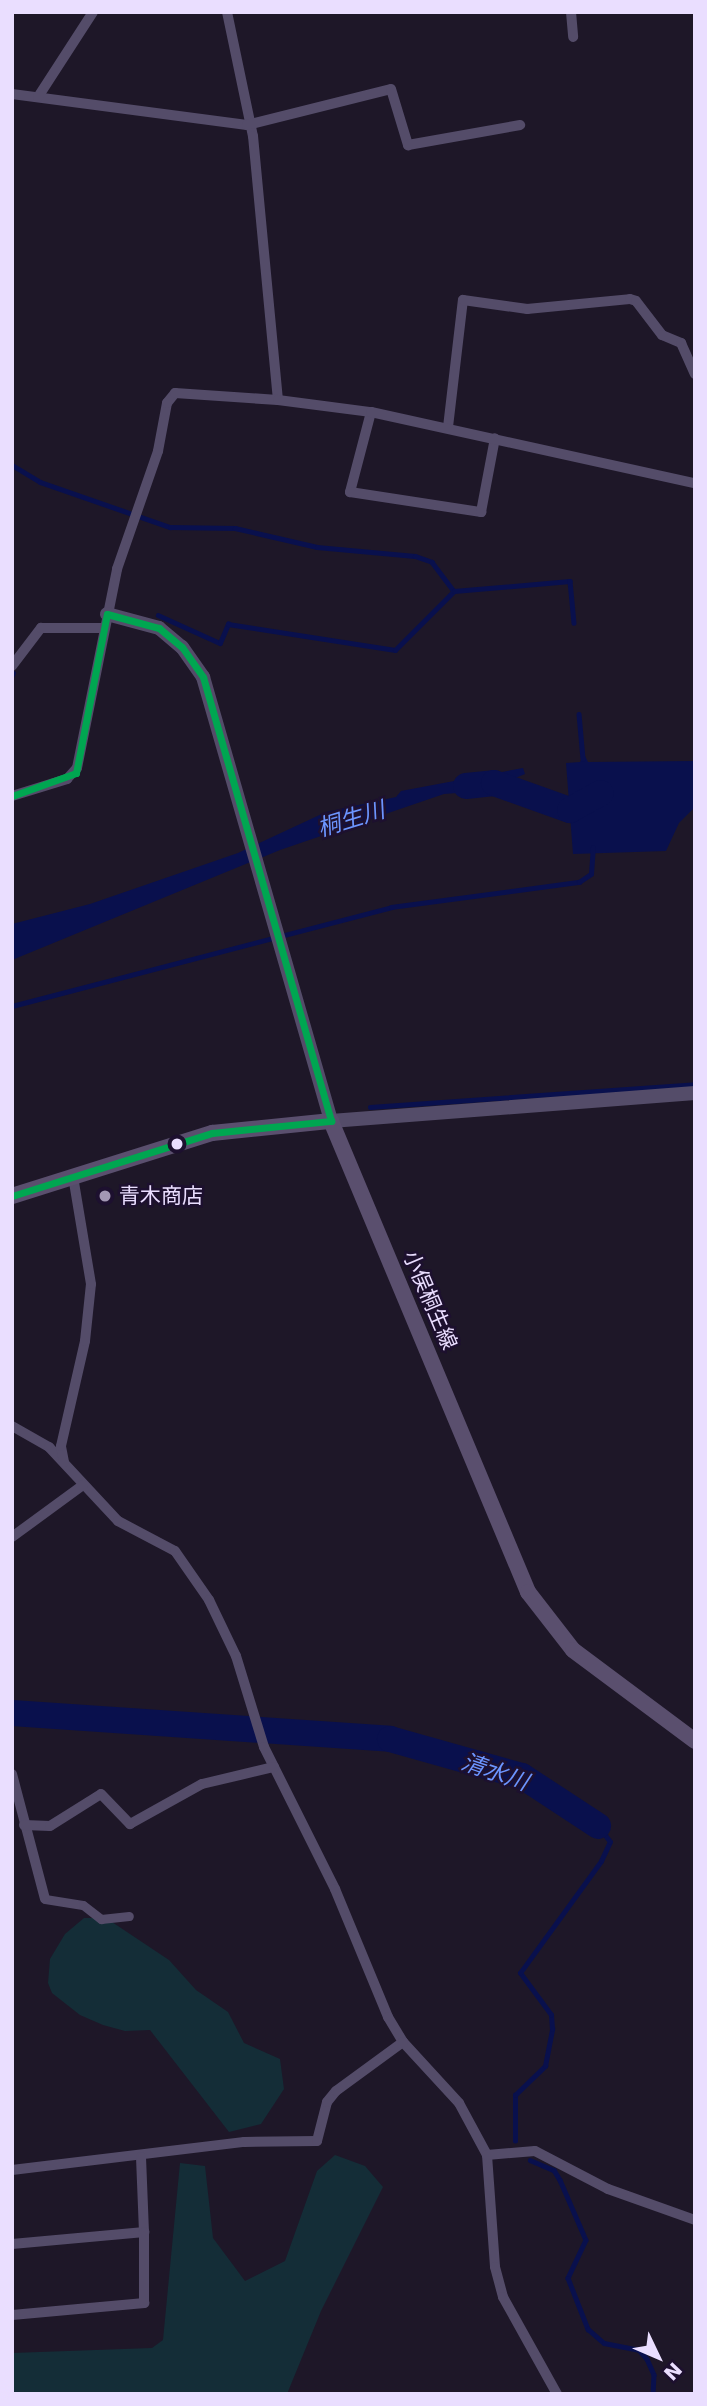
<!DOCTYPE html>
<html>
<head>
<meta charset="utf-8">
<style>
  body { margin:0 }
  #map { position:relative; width:707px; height:2406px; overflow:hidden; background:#1e1728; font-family:"DejaVu Sans","Noto Sans JP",sans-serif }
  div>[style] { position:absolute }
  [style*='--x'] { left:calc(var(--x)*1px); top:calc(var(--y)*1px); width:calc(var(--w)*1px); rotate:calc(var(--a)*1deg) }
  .green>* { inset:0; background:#142d37 }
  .water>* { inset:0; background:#09104d }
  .stream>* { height:4.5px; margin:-2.25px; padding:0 2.25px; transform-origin:2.25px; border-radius:2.25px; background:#09104d }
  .river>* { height:26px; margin:-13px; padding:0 13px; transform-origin:13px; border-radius:13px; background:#09104d }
  .pedestrian>* { height:9px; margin:-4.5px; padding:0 4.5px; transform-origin:4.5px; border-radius:4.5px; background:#544c69 }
  .minor>* { height:10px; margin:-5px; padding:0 5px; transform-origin:5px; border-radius:5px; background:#544c69 }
  .tertiary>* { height:14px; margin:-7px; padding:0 7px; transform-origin:7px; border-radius:7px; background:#544c69 }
  .secondary>* { height:16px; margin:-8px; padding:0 8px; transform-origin:8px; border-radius:8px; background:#5a4f6e }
  .bus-1>* { height:7px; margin:-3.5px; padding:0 3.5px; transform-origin:3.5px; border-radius:3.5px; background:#00a651 }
  .dots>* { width:19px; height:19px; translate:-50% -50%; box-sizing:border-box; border:4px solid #1d102f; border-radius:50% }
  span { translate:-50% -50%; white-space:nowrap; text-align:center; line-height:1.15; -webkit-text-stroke:5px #1d102f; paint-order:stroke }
  .poi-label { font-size:21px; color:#eadeff }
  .left { translate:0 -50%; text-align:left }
  .street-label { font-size:21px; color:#eadeff }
  .water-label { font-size:23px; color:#6c95ff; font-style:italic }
  .frame { position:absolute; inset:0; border:14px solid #eadeff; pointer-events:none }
  .north { position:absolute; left:623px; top:2322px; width:70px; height:70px; -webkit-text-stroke:5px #1d102f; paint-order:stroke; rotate:134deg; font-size:19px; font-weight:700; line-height:28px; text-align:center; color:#eadeff }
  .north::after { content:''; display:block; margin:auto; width:24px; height:32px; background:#eadeff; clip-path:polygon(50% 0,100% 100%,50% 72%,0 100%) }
</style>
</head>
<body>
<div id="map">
  <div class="green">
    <i style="clip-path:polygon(84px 1918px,106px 1918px,169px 1960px,196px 1990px,228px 2012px,244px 2043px,280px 2059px,284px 2089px,261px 2124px,229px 2132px,150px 2030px,125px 2031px,103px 2025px,80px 2015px,52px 1993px,48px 1983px,50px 1959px,65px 1934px)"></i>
    <i style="clip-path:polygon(335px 2155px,365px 2166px,383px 2187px,321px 2311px,287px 2394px,12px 2394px,12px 2353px,152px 2348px,163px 2340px,180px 2163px,205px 2166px,213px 2238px,245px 2281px,285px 2261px,317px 2171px)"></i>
  </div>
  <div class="water">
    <i style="clip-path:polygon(584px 754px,588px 762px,695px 761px,695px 807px,679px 823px,666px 851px,573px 854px,566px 763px,580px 762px)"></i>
    <i style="clip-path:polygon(523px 768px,525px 774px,484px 791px,444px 794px,280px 850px,12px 960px,12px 924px,90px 904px,238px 853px,326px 812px,396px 797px,401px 791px)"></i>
  </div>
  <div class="stream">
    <i style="--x:12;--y:465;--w:33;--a:31"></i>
    <i style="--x:40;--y:482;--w:138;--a:19.1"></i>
    <i style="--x:170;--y:527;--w:65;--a:0.9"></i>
    <i style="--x:235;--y:528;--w:84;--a:13"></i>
    <i style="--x:317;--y:547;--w:98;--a:5.2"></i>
    <i style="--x:415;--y:556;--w:18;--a:19"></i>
    <i style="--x:432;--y:562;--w:36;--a:53"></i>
    <i style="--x:158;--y:615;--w:68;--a:24.3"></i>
    <i style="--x:220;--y:643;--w:21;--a:-67"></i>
    <i style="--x:228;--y:624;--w:169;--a:8.8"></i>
    <i style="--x:395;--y:650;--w:83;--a:-45"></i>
    <i style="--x:454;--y:591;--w:116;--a:-4.9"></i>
    <i style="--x:570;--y:581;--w:42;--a:84.6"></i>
    <i style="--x:12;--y:675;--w:2;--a:-63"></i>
    <i style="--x:579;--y:714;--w:45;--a:84.9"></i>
    <i style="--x:12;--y:1006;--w:392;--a:-14.6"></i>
    <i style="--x:391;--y:907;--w:190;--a:-7.6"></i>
    <i style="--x:579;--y:882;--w:14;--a:-34"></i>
    <i style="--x:591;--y:874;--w:26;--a:-86"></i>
    <i style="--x:370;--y:1107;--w:326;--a:-4"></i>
    <i style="--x:515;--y:2141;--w:46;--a:-90"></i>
    <i style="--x:515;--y:2095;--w:42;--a:-44"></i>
    <i style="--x:545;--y:2066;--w:38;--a:-79"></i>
    <i style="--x:552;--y:2029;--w:14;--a:-94"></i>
    <i style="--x:551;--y:2015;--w:52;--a:-126.4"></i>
    <i style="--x:520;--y:1973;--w:138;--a:-54.1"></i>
    <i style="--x:601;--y:1861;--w:21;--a:-65"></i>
    <i style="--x:610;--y:1842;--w:20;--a:-127"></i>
    <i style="--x:530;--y:2160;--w:26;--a:23"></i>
    <i style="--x:554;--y:2170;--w:12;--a:59"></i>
    <i style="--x:560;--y:2180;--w:65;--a:66.6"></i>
    <i style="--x:586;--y:2240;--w:42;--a:115.3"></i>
    <i style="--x:568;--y:2278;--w:55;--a:68.6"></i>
    <i style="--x:588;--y:2329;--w:21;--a:41"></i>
    <i style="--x:604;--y:2343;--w:36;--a:11"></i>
    <i style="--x:639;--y:2350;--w:12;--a:48"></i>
    <i style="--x:647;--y:2359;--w:17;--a:66"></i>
    <i style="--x:654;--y:2375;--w:19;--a:93"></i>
  </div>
  <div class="river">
    <i style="--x:466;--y:786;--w:28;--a:-6"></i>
    <i style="--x:494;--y:783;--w:81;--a:19.6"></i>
    <i style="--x:570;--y:810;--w:35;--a:-29"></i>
    <i style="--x:12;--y:1713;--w:379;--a:3.9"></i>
    <i style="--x:390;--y:1739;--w:137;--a:15.7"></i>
    <i style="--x:522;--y:1776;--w:91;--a:33.3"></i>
  </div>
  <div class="pedestrian">
    <i style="--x:45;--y:1899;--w:38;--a:9"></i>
    <i style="--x:83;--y:1905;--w:23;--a:38"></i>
    <i style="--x:101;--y:1919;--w:28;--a:-6"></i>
  </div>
  <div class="minor">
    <i style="--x:227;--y:12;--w:127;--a:78.2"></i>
    <i style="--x:253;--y:136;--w:265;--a:84.6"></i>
    <i style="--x:571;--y:12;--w:25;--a:85"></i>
    <i style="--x:12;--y:94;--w:237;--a:7.5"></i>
    <i style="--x:247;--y:125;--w:148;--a:-14"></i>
    <i style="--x:391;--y:89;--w:59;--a:73.1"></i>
    <i style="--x:408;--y:145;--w:114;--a:-10.1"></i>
    <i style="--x:38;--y:97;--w:101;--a:-57.1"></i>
    <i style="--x:371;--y:412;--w:83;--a:104.7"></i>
    <i style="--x:350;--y:492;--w:133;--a:8.7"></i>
    <i style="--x:481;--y:512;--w:75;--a:-79.3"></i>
    <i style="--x:448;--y:427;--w:128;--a:-83.3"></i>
    <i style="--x:463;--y:300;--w:65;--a:8"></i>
    <i style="--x:527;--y:309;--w:103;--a:-5.5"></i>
    <i style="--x:630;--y:299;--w:6;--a:18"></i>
    <i style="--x:636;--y:301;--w:43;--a:52.6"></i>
    <i style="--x:662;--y:335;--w:21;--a:23"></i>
    <i style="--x:681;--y:343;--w:34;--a:66"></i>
    <i style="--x:12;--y:666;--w:48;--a:-52.7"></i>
    <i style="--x:41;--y:628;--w:63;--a:0"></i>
    <i style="--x:12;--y:796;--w:58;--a:-17.2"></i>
    <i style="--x:67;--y:779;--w:15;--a:-48"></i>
    <i style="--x:77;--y:768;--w:203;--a:-78.6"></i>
    <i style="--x:117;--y:569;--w:125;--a:-70.8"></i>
    <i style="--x:158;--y:451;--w:49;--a:-79.4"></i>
    <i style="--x:167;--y:403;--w:13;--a:-51"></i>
    <i style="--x:175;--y:393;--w:103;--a:3.9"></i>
    <i style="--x:278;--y:400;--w:94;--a:7.4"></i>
    <i style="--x:371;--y:412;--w:332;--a:12.4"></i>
    <i style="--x:12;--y:1426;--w:43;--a:29.6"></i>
    <i style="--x:49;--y:1447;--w:101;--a:47"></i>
    <i style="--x:118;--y:1521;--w:64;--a:27.8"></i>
    <i style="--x:175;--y:1551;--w:60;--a:55.2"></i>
    <i style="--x:209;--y:1600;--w:62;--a:64.3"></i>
    <i style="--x:236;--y:1656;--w:95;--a:72.9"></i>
    <i style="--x:264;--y:1747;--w:159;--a:63.4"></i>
    <i style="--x:335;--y:1889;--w:139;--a:67.5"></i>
    <i style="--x:388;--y:2017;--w:29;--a:59"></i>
    <i style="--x:403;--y:2042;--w:83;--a:47.4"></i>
    <i style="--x:459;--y:2103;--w:59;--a:61.7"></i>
    <i style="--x:487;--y:2155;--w:112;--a:85.9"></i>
    <i style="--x:495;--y:2267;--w:31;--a:75"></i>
    <i style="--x:503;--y:2297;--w:111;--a:60.9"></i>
    <i style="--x:64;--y:1462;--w:16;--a:-101"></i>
    <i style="--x:61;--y:1446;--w:108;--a:-77.1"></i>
    <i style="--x:85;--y:1341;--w:57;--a:-84"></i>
    <i style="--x:91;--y:1284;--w:109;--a:-99.5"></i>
    <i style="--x:12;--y:1537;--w:88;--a:-36.2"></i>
    <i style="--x:12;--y:1774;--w:129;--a:75.2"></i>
    <i style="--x:24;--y:1825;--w:26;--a:2"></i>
    <i style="--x:50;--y:1826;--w:60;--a:-32.1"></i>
    <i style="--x:101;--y:1794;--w:42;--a:46"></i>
    <i style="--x:130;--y:1824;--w:82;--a:-29.1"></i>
    <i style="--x:202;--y:1784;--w:74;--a:-13.3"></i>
    <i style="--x:487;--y:2155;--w:48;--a:-4.8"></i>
    <i style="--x:535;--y:2151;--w:82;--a:27.5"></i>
    <i style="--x:608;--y:2189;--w:92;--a:19.6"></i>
    <i style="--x:12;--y:2170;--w:234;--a:-6.9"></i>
    <i style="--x:244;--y:2142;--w:73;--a:-0.8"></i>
    <i style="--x:317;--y:2141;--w:40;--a:-75.6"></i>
    <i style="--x:327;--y:2102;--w:14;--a:-51"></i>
    <i style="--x:336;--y:2091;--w:83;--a:-36.2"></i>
    <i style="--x:12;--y:2244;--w:133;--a:-5.2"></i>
    <i style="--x:144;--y:2232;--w:75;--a:-92.3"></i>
    <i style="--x:12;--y:2315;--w:133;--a:-5.2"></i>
    <i style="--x:144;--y:2303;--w:71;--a:-90"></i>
  </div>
  <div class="tertiary">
    <i style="--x:107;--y:614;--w:54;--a:15.1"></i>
    <i style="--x:159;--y:628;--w:30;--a:40"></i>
    <i style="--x:182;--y:647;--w:37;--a:55"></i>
    <i style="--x:203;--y:677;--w:462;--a:73.9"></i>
    <i style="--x:331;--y:1121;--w:365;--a:-4.4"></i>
  </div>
  <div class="secondary">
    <i style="--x:12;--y:1196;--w:210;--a:-17.5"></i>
    <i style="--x:212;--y:1133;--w:120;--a:-5.8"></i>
    <i style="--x:331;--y:1121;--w:511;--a:67.3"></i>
    <i style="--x:528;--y:1592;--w:73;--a:52.2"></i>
    <i style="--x:573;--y:1650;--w:152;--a:36.7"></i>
  </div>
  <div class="bus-1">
    <i style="--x:107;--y:614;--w:54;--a:15.1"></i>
    <i style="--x:159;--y:628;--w:30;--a:40"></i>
    <i style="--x:182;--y:647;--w:37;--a:55"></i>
    <i style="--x:203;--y:677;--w:462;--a:73.9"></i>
    <i style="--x:12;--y:796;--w:68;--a:-19.8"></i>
    <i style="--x:76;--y:773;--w:162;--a:-79"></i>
    <i style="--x:12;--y:1196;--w:210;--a:-17.5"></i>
    <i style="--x:212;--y:1133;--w:120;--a:-5.8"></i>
  </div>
  <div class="dots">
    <i style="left:177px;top:1144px;background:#eadeff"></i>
    <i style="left:105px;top:1196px;background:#a398b4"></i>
  </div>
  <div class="poi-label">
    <span class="left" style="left:119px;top:1196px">青木商店</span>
  </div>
  <div class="street-label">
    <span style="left:430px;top:1300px;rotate:67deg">小俣桐生線</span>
  </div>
  <div class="water-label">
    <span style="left:351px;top:819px;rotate:-17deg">桐生川</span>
    <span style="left:495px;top:1772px;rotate:19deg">清水川</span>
  </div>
  <div class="frame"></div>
  <div class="north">N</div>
</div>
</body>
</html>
